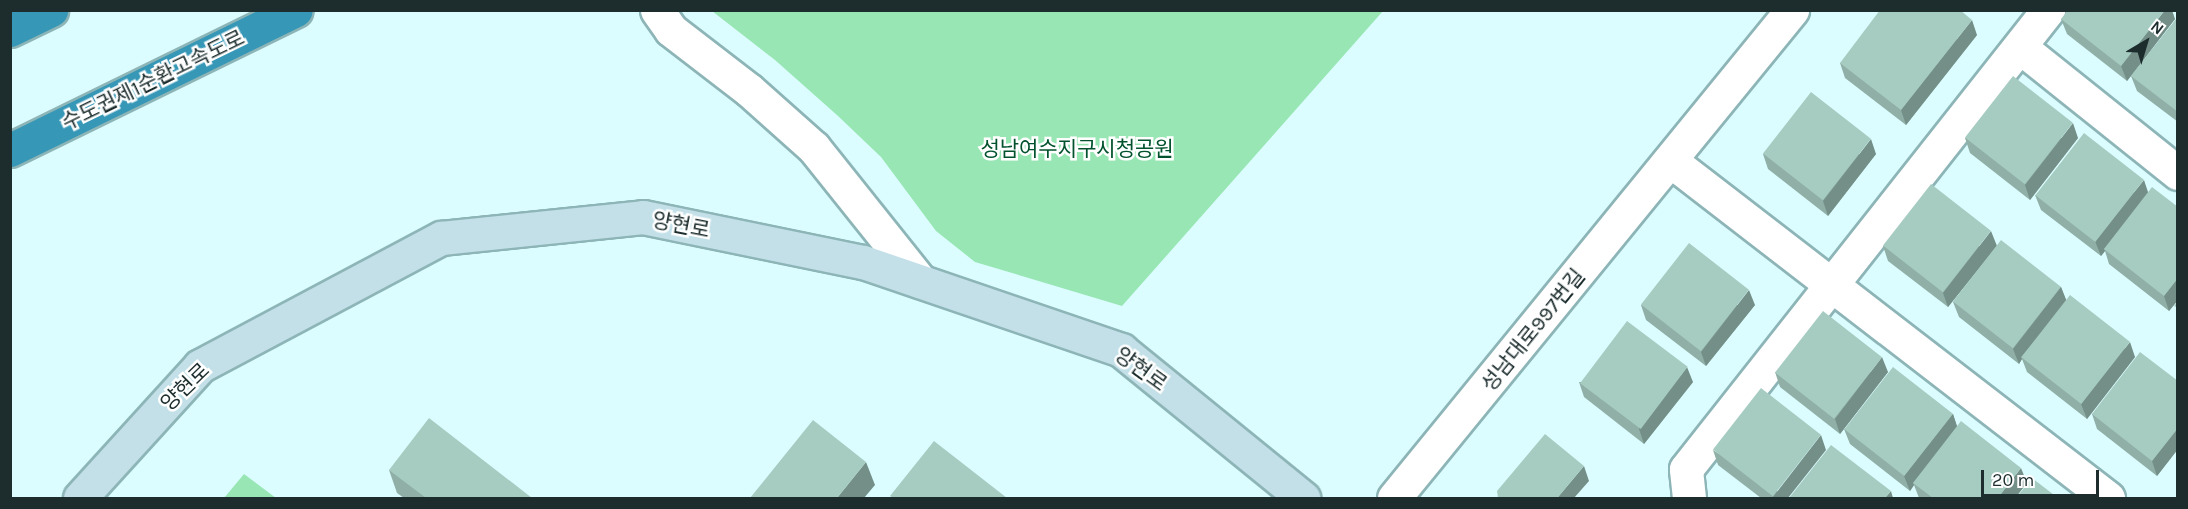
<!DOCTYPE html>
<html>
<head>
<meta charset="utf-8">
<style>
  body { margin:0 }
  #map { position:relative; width:2188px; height:509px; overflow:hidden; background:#dcfdff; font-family:Karla,"Noto Sans KR",sans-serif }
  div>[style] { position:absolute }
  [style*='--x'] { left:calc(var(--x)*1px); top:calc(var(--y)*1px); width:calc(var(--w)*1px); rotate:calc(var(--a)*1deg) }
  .green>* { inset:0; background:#98e6b4 }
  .roads { filter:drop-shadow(2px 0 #8db5b7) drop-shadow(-2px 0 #8db5b7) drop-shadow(0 2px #8db5b7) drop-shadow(0 -2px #8db5b7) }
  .minor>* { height:33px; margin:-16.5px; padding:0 16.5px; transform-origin:16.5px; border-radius:16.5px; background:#fff }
  .secondary>* { height:33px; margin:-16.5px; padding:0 16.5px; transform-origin:16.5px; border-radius:16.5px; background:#c3e0e9 }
  .motorway>* { height:33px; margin:-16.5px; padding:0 16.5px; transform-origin:16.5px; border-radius:16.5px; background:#3697b7 }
  .wall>* { inset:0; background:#8fafa7 }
  .shaded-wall>* { inset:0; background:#748f88 }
  .building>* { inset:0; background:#a6ccc2; transform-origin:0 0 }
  span { translate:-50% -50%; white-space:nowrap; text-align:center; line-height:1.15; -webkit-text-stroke:5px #fff; paint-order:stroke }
  .street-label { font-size:21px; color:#1d2d2e }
  .park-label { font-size:21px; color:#01522d }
  .frame { position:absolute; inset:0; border:12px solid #1d2d2e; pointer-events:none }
  .north { position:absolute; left:2116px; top:12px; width:60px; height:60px; -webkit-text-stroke:4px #fff; paint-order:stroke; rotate:38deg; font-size:16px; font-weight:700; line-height:24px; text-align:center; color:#1d2d2e }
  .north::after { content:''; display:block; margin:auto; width:21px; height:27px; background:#1d2d2e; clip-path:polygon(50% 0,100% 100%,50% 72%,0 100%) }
  .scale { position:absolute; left:1981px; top:470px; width:118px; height:27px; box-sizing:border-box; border:3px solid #1d2d2e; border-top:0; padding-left:8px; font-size:18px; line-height:21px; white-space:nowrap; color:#1d2d2e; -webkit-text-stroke:4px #fff; paint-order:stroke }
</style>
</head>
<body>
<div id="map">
  <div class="green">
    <i style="clip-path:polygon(712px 11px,1383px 11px,1122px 306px,975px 262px,936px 231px,881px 157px,838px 116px,775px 60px)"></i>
    <i style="clip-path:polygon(244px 474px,276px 498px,224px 498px)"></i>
  </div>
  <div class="roads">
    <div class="minor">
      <i style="--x:657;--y:10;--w:24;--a:55"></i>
      <i style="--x:671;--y:30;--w:98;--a:37.6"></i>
      <i style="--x:749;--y:90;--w:87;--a:41.7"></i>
      <i style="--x:814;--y:148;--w:170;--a:51.4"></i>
      <i style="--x:2020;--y:47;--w:202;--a:38.6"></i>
      <i style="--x:1671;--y:161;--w:552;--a:37.64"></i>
      <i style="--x:1394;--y:498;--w:630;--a:-50.8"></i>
      <i style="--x:1689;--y:498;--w:29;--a:-96"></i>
      <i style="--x:1686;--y:469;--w:585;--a:-51.74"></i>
    </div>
    <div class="secondary">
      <i style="--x:80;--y:498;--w:178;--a:-47.7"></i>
      <i style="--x:200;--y:366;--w:273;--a:-28"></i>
      <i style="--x:441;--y:238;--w:203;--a:-5.9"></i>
      <i style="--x:643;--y:217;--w:225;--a:11.6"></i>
      <i style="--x:863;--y:262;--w:273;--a:18.8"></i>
      <i style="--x:1121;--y:350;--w:235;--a:39.1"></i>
    </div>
    <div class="motorway">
      <i style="--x:10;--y:30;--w:46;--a:-26"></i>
      <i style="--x:10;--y:150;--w:318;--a:-26.1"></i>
    </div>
  </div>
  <div class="wall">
    <i style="clip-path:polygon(2178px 17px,2178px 122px,2137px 91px,2131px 76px)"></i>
    <i style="clip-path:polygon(2061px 19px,2175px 19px,2127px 81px,2067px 34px)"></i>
    <i style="clip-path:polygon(1977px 35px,1906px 125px,1845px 78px,1840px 63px)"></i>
    <i style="clip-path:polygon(1965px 138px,2078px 138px,2030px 200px,1970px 153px)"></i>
    <i style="clip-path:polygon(1763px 154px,1876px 154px,1828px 216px,1768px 169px)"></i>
    <i style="clip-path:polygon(2148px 192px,2178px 207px,2178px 300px,2169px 311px,2109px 264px,2105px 251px,2101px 256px,2041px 210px,2035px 195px)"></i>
    <i style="clip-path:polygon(1883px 246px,1997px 246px,1948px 307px,1888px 261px)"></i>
    <i style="clip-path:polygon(2061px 287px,2066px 300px,2135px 357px,2087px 419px,2027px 372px,2022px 359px,2019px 364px,1959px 317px,1953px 302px)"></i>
    <i style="clip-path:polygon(1641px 305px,1755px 305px,1706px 366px,1646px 320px)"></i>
    <i style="clip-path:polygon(1775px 372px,1888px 372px,1840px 434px,1780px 387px)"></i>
    <i style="clip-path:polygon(2178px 381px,2178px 449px,2157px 476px,2097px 429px,2092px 414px)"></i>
    <i style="clip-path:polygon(1579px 382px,1693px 382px,1644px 444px,1584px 397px)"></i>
    <i style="clip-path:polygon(1953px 414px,1957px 427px,2027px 483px,2015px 498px,1919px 498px,1914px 485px,1910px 491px,1850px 444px,1844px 429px)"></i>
    <i style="clip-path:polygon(1713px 450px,1788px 498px,1761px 498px,1718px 465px)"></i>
    <i style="clip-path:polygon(389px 470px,532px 498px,404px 498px,397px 493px)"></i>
  </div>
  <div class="shaded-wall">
    <i style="clip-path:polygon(2165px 10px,2172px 10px,2175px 19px,2127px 81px,2121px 66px)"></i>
    <i style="clip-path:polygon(1972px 20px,1977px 35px,1906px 125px,1901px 110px)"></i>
    <i style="clip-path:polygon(2073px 123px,2078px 138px,2030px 200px,2025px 185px)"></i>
    <i style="clip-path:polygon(1871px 139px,1876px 154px,1828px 216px,1823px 201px)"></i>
    <i style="clip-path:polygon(2144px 180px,2149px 195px,2104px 249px,2105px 251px,2101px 256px,2095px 241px)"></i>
    <i style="clip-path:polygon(1991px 231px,1997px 246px,1948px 307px,1943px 293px)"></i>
    <i style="clip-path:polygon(2178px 278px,2178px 300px,2169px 311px,2164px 296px)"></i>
    <i style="clip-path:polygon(2061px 287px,2067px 302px,2021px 357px,2022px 359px,2019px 364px,2013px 349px)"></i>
    <i style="clip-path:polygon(1749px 290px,1755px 305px,1706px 366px,1701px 352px)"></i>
    <i style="clip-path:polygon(2130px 342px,2135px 357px,2087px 419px,2081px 404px)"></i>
    <i style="clip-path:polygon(1882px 357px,1888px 372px,1840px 434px,1835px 419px)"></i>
    <i style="clip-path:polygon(1687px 367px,1693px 382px,1644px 444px,1639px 429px)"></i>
    <i style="clip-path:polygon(1953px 414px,1958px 429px,1913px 483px,1914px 485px,1910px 491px,1904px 476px)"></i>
    <i style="clip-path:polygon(2178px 428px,2178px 449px,2157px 476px,2152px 461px)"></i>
    <i style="clip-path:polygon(1821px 435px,1826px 450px,1788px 498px,1773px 498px,1773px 497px)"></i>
    <i style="clip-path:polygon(866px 462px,875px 485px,864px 498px,837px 498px)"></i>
    <i style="clip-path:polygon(1584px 466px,1589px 481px,1574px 498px,1558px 498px,1558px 497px)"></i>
    <i style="clip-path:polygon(2021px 468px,2027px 483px,2015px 498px,1998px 498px)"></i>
    <i style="clip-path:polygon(1891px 491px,1893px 498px,1885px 498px)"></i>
  </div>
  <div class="building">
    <i style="clip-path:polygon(1880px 10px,1960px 10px,1972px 20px,1901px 110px,1840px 63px)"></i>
    <i style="clip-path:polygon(2068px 10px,2165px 10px,2121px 66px,2061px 19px)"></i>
    <i style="clip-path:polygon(2178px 17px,2178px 112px,2131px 76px)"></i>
    <i style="left:2013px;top:76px;width:76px;height:78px;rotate:38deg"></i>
    <i style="left:1811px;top:92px;width:76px;height:78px;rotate:38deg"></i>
    <i style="left:2084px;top:133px;width:76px;height:79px;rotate:38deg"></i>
    <i style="left:1931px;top:184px;width:76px;height:78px;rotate:38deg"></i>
    <i style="clip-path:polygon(2152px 187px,2178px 207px,2178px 278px,2164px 296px,2104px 249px)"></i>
    <i style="left:2001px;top:240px;width:76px;height:78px;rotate:38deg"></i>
    <i style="left:1689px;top:243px;width:76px;height:78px;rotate:38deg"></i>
    <i style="left:2070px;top:295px;width:76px;height:79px;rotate:38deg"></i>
    <i style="clip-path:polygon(2178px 301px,2178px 308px,2174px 306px)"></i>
    <i style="left:1823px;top:311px;width:75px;height:78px;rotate:38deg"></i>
    <i style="left:1627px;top:321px;width:76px;height:78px;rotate:37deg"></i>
    <i style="clip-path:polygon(2140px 352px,2178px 381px,2178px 428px,2152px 461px,2092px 414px)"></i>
    <i style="left:1893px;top:367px;width:76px;height:79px;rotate:38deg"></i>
    <i style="left:1761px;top:388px;width:76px;height:78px;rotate:38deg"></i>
    <i style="clip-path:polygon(429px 418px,532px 498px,426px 498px,389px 470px)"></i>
    <i style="clip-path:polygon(813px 420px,866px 462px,837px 498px,750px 498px)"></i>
    <i style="clip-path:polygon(1961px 421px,2021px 468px,1998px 498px,1933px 498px,1913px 483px)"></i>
    <i style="clip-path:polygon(1545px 434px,1584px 466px,1558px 497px,1560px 498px,1498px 498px,1497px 491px)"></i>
    <i style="clip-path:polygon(934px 441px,1007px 498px,893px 498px,890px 496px)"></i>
    <i style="clip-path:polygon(1831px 445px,1891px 491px,1885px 498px,1789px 498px)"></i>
    <i style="clip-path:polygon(2032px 478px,2058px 498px,2016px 498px)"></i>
  </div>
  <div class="street-label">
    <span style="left:153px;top:80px;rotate:-26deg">수도권제1순환고속도로</span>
    <span style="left:681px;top:225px;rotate:11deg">양현로</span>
    <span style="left:1533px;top:330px;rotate:-51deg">성남대로997번길</span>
    <span style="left:1141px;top:369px;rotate:36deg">양현로</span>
    <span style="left:185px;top:387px;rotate:-44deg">양현로</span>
  </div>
  <div class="park-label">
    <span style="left:1077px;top:149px">성남여수지구시청공원</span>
  </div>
  <div class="frame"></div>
  <div class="north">N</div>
  <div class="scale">20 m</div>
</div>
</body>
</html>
